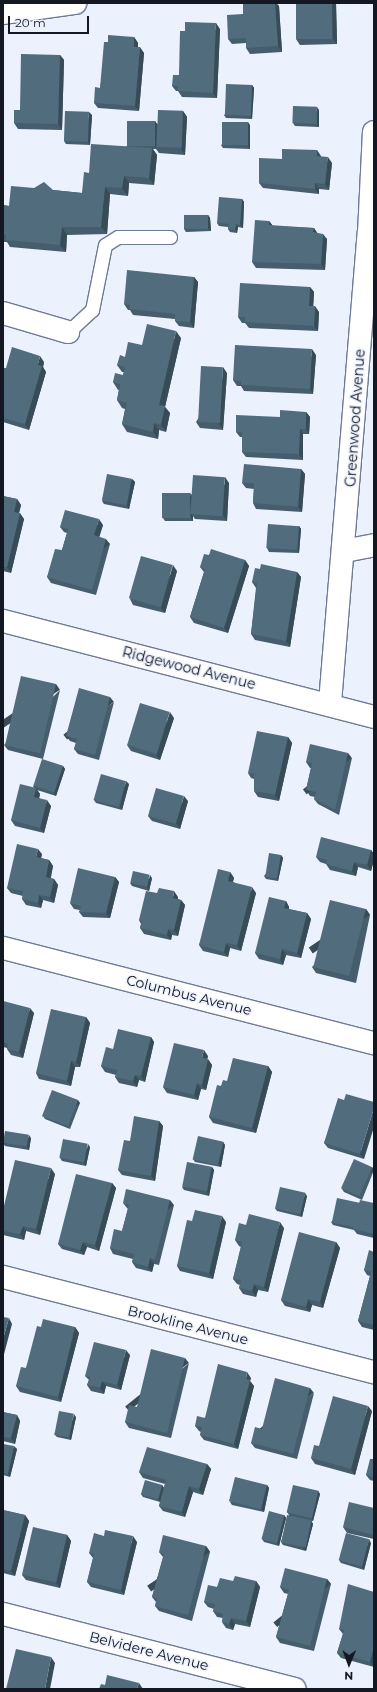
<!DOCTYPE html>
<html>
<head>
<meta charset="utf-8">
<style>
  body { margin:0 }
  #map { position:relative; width:377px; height:1692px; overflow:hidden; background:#ebf1fd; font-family:Montserrat,sans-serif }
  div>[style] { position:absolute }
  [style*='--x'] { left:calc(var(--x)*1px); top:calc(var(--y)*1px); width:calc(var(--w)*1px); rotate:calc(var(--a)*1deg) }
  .roads { filter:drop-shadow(1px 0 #6e7b95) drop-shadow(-1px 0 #6e7b95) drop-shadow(0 1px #6e7b95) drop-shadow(0 -1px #6e7b95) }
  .lane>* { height:13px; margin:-6.5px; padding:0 6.5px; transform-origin:6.5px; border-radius:6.5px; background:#fff }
  .street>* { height:22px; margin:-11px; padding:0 11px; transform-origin:11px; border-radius:11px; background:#fff }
  .wall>* { inset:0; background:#455d6c }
  .shaded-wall>* { inset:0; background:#384c58; transform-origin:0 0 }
  .building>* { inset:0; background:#506c7d; transform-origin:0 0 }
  span { translate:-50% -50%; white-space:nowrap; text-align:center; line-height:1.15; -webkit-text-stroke:3px #ebf1fd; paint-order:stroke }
  .street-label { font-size:14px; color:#131822 }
  .frame { position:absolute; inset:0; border:4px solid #131822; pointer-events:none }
  .north { position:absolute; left:329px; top:1644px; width:40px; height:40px; -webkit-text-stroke:3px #ebf1fd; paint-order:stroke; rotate:181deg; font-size:11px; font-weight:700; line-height:16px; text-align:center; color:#131822 }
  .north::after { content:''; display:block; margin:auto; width:14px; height:18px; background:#131822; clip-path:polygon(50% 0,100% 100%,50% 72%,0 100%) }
  .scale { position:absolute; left:8px; top:16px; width:81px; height:18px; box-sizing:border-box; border:2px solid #131822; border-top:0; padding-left:5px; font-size:12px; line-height:14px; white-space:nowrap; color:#131822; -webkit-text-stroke:3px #ebf1fd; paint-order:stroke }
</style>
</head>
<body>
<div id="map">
  <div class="roads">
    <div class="lane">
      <i style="--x:68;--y:332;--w:33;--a:-43"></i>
      <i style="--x:92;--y:310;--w:66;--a:-78.7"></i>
      <i style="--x:105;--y:245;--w:15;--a:-32"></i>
      <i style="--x:118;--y:237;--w:52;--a:0"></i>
    </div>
    <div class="street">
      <i style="--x:3;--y:13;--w:73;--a:-7.9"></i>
      <i style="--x:3;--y:313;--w:68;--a:16.3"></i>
      <i style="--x:344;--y:551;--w:31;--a:-11"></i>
      <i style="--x:3;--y:621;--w:383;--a:14.5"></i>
      <i style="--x:330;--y:703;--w:472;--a:-85.3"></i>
      <i style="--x:369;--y:233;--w:101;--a:-87.2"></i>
      <i style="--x:3;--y:948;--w:383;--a:14.4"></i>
      <i style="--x:3;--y:1277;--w:383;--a:14.4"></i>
      <i style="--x:3;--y:1614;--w:301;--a:14.4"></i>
    </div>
  </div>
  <div class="wall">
    <i style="clip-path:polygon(243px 3px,276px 3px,279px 6px,282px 52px,250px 54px,246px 48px,246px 43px,232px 44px,228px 39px,243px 14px)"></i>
    <i style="clip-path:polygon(336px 3px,337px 44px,300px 45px,296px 39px)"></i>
    <i style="clip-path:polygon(220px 29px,217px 98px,182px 97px,178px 91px,176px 91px,172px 86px,179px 75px,185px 31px)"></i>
    <i style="clip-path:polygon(134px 37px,138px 43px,138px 47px,144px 53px,139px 111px,98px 108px,94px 103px,100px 88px,108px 42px)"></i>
    <i style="clip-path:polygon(60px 55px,64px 60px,62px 130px,18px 129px,14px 123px)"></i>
    <i style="clip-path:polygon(252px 85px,254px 88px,252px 119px,226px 118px,224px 115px)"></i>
    <i style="clip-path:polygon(319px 110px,319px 127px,295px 126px,293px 123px)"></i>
    <i style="clip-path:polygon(183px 111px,187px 117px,185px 155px,159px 153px,156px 149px,153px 149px,157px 155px,154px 185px,129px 183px,128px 196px,110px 194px,107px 234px,67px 235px,66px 252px,10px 247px,7px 242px,3px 242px,3px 205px,9px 206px,53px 190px,82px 193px,89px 173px,127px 146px,155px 121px,157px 124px)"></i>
    <i style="clip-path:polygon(92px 115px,90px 145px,66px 144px,64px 141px)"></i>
    <i style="clip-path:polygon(250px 125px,250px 149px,223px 148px,221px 145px)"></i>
    <i style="clip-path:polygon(321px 156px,321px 157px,332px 163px,329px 190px,319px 189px,319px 194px,263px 188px,259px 183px,282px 159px)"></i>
    <i style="clip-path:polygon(242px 199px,244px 202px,243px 228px,238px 227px,237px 233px,230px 232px,228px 229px,228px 227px,219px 226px,217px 223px)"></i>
    <i style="clip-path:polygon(208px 215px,210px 218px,211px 231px,186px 232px,184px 229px)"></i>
    <i style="clip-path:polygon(269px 221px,273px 226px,314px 228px,317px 233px,327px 239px,325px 270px,256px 268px,252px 262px)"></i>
    <i style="clip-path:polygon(194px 277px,198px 282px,194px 328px,179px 326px,175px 321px,175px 319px,133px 315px,130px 310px,128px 310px,124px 304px)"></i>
    <i style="clip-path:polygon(310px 287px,314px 292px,313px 306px,319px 312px,318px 331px,249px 328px,245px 323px,242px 323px,238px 317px)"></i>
    <i style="clip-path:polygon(181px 338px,165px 407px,170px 413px,166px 432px,159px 430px,158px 439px,127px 432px,122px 424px,125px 409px,122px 408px,117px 400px,119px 390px,118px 390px,113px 382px,123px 375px,124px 372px,122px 372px,117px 365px,125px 357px,142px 345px)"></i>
    <i style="clip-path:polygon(316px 355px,313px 394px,244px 391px,241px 386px,237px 386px,233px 380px)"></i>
    <i style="clip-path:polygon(44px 362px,43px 367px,46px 372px,29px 430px,3px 422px,3px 368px,6px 368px)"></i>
    <i style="clip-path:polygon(227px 373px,223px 430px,200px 428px,196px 422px)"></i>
    <i style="clip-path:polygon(306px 412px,310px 417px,309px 434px,303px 434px,303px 460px,246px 457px,242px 452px,242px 437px,240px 437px,236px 432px,280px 417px)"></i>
    <i style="clip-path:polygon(301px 469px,305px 474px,302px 512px,256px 509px,253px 503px,254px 489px,246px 488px,242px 483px)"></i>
    <i style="clip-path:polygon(132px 479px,135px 482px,129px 509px,104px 504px,102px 501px)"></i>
    <i style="clip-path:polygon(229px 483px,227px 521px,195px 519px,193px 516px,193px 521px,165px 521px,163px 518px,192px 495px)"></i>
    <i style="clip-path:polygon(3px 496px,17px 499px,21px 505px,19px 513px,24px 519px,11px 573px,3px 571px)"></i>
    <i style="clip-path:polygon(103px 525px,99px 537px,110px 544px,96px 595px,51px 583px,47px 577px,62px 550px,67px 533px,64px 532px,60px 527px)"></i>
    <i style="clip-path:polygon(299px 526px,301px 529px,299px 553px,269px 552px,267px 548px)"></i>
    <i style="clip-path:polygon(209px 555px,245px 560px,249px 566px,228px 633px,194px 623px,190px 617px,204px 572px,200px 567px)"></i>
    <i style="clip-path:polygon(260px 569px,297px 572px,301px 577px,290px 647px,255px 640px,251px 634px,256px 588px,252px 582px)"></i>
    <i style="clip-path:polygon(177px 571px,165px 613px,133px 605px,130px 599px)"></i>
    <i style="clip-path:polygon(60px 690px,43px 759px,8px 750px,4px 745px)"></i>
    <i style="clip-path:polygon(114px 702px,99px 760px,78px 754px,74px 749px,76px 743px,70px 741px,66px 736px)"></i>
    <i style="clip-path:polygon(174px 718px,160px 760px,131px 751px,127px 745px)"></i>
    <i style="clip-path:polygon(288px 737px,292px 743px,279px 801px,258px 797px,254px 791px,254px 779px,251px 778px,248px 773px)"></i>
    <i style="clip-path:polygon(352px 758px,339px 815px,318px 804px,314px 799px,315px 797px,310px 796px,306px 790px,311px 768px,310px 768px,306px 762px)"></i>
    <i style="clip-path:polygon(63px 766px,65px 769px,56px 796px,37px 790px,40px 794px,39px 798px,51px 806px,44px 833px,15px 826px,11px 820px,34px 788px,33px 786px)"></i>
    <i style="clip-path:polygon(129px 784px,122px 810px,96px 803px,94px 800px)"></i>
    <i style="clip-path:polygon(188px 801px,180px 829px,152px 821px,148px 816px)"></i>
    <i style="clip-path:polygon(371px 850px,374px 854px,374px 860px,371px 871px,358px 867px,356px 876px,330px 870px,326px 864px,320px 862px,316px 857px)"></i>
    <i style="clip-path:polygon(42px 854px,41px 858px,49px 860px,53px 866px,50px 878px,54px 879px,58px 885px,54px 903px,43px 900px,41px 908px,26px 905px,22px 899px,23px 896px,11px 893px,7px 888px)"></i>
    <i style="clip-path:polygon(281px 855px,283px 858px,278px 881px,266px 879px,264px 876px)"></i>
    <i style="clip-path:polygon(230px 872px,234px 878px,233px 882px,256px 893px,241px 951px,230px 948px,228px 957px,203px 951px,199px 945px)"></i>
    <i style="clip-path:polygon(115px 877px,119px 882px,110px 918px,83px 917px,79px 912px,80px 910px,74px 909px,70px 903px)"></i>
    <i style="clip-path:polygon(152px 878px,149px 891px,132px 886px,130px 883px)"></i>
    <i style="clip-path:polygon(157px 893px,178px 897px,178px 899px,181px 900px,185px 905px,178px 936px,172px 935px,171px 940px,144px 934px,140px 928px,141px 924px,139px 920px)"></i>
    <i style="clip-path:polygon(286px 901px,289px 907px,289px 909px,307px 913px,311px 919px,301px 958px,286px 955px,283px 965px,259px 959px,255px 953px)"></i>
    <i style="clip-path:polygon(366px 909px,370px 915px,356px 983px,316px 973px,312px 967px)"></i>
    <i style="clip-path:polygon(3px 1001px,34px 1013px,23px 1058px,11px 1055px,7px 1049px,7px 1048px,3px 1047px)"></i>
    <i style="clip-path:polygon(86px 1017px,90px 1023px,80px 1067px,75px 1067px,71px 1086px,39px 1079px,36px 1073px)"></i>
    <i style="clip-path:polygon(151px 1037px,154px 1042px,145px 1082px,139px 1080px,137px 1087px,119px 1083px,115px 1077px,116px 1075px,105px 1072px,101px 1066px,113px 1049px)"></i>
    <i style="clip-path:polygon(208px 1056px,207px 1059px,212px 1065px,206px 1090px,201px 1089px,198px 1100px,167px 1093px,163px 1087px)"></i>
    <i style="clip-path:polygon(268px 1066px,272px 1072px,256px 1133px,213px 1123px,209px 1117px,221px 1086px,227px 1081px)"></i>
    <i style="clip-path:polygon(344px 1100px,364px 1159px,328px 1148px,324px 1143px)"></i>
    <i style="clip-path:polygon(80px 1103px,70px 1129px,45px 1119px,43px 1116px)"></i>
    <i style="clip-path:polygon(159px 1121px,163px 1126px,155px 1181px,122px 1175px,118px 1170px)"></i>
    <i style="clip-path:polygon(31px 1138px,29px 1150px,5px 1146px,3px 1143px,3px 1140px)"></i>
    <i style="clip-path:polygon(223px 1142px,225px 1145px,221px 1167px,195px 1162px,193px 1159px)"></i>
    <i style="clip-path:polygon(90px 1147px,86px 1166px,62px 1161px,60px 1158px)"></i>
    <i style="clip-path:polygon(212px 1167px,214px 1170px,209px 1196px,184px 1190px,182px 1187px)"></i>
    <i style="clip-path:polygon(372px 1167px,374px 1170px,362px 1200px,344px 1192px,342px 1189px)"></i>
    <i style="clip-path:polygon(55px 1174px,40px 1235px,26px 1231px,24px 1240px,3px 1235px,3px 1210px)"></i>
    <i style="clip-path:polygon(112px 1183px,116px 1188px,99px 1251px,87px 1247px,84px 1255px,62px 1249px,58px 1244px)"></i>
    <i style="clip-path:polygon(307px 1196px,302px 1217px,277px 1211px,275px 1208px)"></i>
    <i style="clip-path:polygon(123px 1203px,174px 1205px,159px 1265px,154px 1264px,152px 1272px,136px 1268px,132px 1262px,133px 1259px,113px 1254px,110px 1248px,122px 1231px,128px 1209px,127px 1208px)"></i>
    <i style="clip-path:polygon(360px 1203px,374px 1203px,374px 1238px,357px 1234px,354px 1230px,333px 1225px,331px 1222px)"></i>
    <i style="clip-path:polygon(192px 1221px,226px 1222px,213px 1279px,180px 1271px,177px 1266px)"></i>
    <i style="clip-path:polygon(246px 1225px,284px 1228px,268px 1292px,258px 1290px,256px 1297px,243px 1294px,239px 1288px,240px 1285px,237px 1284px,233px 1279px,241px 1247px,239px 1246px,235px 1240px)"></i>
    <i style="clip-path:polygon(336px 1242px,340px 1248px,323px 1308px,312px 1305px,310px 1312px,285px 1306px,281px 1300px)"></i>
    <i style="clip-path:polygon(374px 1252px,374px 1330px,362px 1327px,358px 1321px,370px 1276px,367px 1275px,364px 1270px)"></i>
    <i style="clip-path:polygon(41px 1327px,75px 1327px,79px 1333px,61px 1402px,20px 1392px,16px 1386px,26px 1368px)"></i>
    <i style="clip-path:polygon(130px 1355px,121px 1390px,106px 1386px,104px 1394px,91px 1391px,87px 1385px,89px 1380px,85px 1376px)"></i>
    <i style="clip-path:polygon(189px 1363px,171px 1438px,129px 1428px,125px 1422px,137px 1407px)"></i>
    <i style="clip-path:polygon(251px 1378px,250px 1381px,254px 1386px,238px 1449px,204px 1440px,200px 1435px,201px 1432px,199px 1431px,195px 1426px)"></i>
    <i style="clip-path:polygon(314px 1393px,297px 1459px,255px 1448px,251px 1443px,262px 1429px)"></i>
    <i style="clip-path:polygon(372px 1411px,355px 1475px,315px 1464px,311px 1458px,319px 1446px)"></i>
    <i style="clip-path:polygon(3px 1412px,17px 1415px,20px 1421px,15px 1444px,3px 1441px)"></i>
    <i style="clip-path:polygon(76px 1417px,71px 1440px,57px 1437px,54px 1434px)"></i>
    <i style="clip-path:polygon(3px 1444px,17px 1449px,10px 1477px,3px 1475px)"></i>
    <i style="clip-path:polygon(374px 1459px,374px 1481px,370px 1480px,366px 1475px)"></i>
    <i style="clip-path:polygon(207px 1464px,211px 1469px,203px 1495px,193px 1492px,185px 1517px,163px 1511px,159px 1506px,160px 1502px,143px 1497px,141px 1494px,162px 1485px,164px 1488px,165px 1484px,143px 1478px,139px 1472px)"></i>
    <i style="clip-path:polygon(267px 1485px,269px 1488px,264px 1512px,232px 1505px,230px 1502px)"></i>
    <i style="clip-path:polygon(318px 1491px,320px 1494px,313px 1521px,311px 1521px,313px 1524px,306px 1551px,283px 1545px,281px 1542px,289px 1515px,287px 1512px)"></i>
    <i style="clip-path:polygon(374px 1508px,374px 1539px,347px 1533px,343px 1527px)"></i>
    <i style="clip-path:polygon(3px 1510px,25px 1515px,29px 1521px,15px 1576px,3px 1573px)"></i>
    <i style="clip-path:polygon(284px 1515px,286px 1518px,279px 1546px,264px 1542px,262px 1539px)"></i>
    <i style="clip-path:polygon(67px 1535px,71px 1541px,60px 1588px,26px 1580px,22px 1575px)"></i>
    <i style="clip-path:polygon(137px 1542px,124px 1595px,91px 1587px,87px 1582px,93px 1558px,89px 1553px)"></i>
    <i style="clip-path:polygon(371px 1543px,364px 1570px,341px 1563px,339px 1560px)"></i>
    <i style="clip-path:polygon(206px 1546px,210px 1552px,192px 1621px,159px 1611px,155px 1606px,156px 1602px,152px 1597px,163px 1557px,159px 1552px)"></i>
    <i style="clip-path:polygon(327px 1579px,331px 1584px,314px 1651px,280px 1643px,276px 1637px,288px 1594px,284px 1593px,280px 1587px)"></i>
    <i style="clip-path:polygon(233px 1581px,256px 1581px,260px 1587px,250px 1627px,235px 1624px,233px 1630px,226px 1628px,222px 1622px,223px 1618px,217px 1617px,213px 1611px,214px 1609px,208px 1607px,204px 1602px,217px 1587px)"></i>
    <i style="clip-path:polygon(374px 1592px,374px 1667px,341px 1658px,337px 1653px,343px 1634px,339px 1629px)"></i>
  </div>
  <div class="shaded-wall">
    <i style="clip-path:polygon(275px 3px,276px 3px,279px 6px,282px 52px,278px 46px)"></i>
    <i style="clip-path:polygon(332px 3px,336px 3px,337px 44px,333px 39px)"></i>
    <i style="clip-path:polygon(216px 23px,220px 29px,217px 98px,213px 93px)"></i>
    <i style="clip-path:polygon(134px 37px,138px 43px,138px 52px,134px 47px)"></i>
    <i style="clip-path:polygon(140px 47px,144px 53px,139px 111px,135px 106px)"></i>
    <i style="clip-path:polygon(60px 55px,64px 60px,62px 130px,58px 124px)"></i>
    <i style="clip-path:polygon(3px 70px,4px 71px,3px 130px)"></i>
    <i style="clip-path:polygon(252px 85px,254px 88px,252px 119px,250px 116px)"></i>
    <i style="clip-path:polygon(317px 107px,319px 110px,319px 127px,317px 124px)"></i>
    <i style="clip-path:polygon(183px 111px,187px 117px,185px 155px,181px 149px)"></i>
    <i style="clip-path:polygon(89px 112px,92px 115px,90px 145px,88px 142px)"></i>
    <i style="clip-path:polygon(155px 121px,157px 124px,156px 147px,155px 146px)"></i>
    <i style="clip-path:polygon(248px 122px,250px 125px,250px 149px,248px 146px)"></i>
    <i style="clip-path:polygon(152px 148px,157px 155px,154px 185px,149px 178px)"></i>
    <i style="clip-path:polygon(317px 150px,321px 156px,320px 162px,317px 156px)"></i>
    <i style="clip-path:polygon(328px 157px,332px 163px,329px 190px,325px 184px)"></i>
    <i style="clip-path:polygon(124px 176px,129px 183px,128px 196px,122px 188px)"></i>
    <i style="clip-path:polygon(315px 183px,319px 189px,319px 194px,315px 189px)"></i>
    <i style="clip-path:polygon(105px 187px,110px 194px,107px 234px,101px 227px)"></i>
    <i style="clip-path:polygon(242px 199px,244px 202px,243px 228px,240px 225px)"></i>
    <i style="clip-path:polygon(208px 215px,210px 218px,211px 231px,208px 228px)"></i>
    <i style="clip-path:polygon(269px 221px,273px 226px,269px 225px)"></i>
    <i style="clip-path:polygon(236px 224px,238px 227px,237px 233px,235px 230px)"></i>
    <i style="clip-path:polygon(62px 227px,67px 235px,66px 252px,60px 245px)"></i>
    <i style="clip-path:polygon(314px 228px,318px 234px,313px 232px)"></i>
    <i style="clip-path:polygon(323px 234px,327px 239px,325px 270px,321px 264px)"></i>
    <i style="clip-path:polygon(194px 277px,198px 282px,194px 328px,190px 322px)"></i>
    <i style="clip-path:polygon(310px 287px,314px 292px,313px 312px,309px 306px)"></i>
    <i style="clip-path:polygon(315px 306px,319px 312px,318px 331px,314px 326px)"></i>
    <i style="clip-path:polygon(176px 331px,181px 338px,165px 407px,170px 413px,166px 432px,161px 425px,159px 405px)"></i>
    <i style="clip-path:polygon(312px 349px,316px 355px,313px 394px,310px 389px)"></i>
    <i style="clip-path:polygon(40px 356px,44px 362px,43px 367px,46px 372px,29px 430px,25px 424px)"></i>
    <i style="clip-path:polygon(223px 367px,227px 373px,223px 430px,219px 424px)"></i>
    <i style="clip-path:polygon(306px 412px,310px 417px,309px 434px,306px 429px)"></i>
    <i style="clip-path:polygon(154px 423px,159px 430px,158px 439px,153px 432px)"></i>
    <i style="clip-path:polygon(300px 429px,303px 434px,303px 460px,299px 454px)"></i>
    <i style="clip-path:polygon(301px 469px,305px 474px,302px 512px,298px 507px)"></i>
    <i style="clip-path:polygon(225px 477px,229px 483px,227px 521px,223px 515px)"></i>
    <i style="clip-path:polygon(132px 479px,135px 482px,129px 509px,127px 506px)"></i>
    <i style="clip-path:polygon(190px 493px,193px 496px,191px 514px,193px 516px,193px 521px,191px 518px)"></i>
    <i style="clip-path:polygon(17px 499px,21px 505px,18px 517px,14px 512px)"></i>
    <i style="clip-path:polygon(20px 513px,24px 519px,11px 573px,7px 567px)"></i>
    <i style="clip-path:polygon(99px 519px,103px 525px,98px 541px,94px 535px)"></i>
    <i style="clip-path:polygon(299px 526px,301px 529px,299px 553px,297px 550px)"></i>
    <i style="left:106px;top:539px;width:6px;height:53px;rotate:51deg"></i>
    <i style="clip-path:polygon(245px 560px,249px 566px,228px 633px,224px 628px)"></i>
    <i style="clip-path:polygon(173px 565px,177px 571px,165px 613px,161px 608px)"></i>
    <i style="clip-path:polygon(297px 572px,301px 577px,290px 647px,286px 641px)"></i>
    <i style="left:56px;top:684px;width:7px;height:71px;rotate:56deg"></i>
    <i style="left:110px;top:697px;width:6px;height:60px;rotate:51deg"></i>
    <i style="clip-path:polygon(170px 712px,174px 718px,160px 760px,156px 755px)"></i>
    <i style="clip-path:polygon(288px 737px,292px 743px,279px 801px,275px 795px)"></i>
    <i style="left:348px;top:753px;width:6px;height:58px;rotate:51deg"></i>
    <i style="clip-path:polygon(63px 766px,65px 769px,56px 796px,54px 793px)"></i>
    <i style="clip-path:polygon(126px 781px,129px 784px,122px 810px,120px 807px)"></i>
    <i style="clip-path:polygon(36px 788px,40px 794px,38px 803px,34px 797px)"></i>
    <i style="clip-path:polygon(184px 796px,188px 801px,180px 829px,176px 823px)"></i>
    <i style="clip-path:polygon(47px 800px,51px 806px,44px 833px,40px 828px)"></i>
    <i style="clip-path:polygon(38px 849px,42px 854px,40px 863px,36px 857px)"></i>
    <i style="clip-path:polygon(371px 850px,374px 854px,374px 860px,371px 871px,367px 865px)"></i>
    <i style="clip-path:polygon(281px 855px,283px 858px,278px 881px,276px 878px)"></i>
    <i style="clip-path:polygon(49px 860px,53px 866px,50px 883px,46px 877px)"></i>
    <i style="clip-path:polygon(354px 862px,358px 867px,356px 876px,352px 871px)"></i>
    <i style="clip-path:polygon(230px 872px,234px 878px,231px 887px,228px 881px)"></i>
    <i style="clip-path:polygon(150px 875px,152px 878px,149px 891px,147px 888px)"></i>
    <i style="clip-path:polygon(115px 877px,119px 882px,110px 918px,106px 913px)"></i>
    <i style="clip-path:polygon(54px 879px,58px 885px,54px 903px,50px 897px)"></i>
    <i style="clip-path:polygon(252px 887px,256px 893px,241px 951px,237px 945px)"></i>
    <i style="clip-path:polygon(174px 891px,178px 897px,177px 903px,173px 898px)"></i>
    <i style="clip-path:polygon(39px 895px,43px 900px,41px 908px,38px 903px)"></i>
    <i style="clip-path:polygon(181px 900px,185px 905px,178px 936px,174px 930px)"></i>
    <i style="clip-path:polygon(286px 901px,289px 907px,288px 913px,284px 908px)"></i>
    <i style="left:366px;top:909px;width:7px;height:69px;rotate:56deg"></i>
    <i style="clip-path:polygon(307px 913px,311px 919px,301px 958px,297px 953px)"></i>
    <i style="clip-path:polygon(168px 929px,172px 935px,171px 940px,167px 935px)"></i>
    <i style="clip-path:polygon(226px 943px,230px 948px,228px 957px,224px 952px)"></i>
    <i style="clip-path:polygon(282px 949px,286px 955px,283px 965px,280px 959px)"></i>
    <i style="clip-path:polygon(30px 1008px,34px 1013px,23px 1058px,19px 1052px)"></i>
    <i style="clip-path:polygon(86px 1017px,90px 1023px,80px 1067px,76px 1062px)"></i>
    <i style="clip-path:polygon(151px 1037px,154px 1042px,145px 1082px,141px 1076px)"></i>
    <i style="clip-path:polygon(204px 1050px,208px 1056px,206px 1064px,202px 1058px)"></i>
    <i style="clip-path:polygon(208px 1059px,212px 1065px,206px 1090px,202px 1085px)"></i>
    <i style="clip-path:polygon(71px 1061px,75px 1067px,71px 1086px,67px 1081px)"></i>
    <i style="clip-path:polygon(268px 1066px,272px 1072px,256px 1133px,252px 1128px)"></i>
    <i style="clip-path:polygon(135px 1075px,139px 1080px,137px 1087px,133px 1081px)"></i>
    <i style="clip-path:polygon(197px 1083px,201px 1089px,198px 1100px,194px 1095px)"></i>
    <i style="left:78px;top:1100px;width:4px;height:28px;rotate:56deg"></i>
    <i style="clip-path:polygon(374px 1108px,374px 1127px,364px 1159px,360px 1154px)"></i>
    <i style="clip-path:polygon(159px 1121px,163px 1126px,155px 1181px,151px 1176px)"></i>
    <i style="clip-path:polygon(29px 1135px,31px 1138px,29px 1150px,26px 1146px)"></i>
    <i style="clip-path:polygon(223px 1142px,225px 1145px,221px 1167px,218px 1164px)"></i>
    <i style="clip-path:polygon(88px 1144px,90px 1147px,86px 1166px,84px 1163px)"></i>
    <i style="clip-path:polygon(212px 1167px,214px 1170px,209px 1196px,207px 1193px)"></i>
    <i style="left:372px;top:1167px;width:4px;height:32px;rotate:56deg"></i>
    <i style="clip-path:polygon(51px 1168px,55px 1174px,40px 1235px,36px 1229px)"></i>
    <i style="clip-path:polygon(112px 1183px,116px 1188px,99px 1251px,95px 1245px)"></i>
    <i style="clip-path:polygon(305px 1193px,307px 1196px,302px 1217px,300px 1214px)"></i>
    <i style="left:170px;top:1200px;width:6px;height:62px;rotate:51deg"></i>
    <i style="clip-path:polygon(222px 1216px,226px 1222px,213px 1279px,209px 1273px)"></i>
    <i style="clip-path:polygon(280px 1222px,284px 1228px,268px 1292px,264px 1287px)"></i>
    <i style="clip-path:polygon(23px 1226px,26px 1231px,24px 1240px,20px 1234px)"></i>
    <i style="clip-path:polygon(83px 1242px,87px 1247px,84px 1255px,80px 1250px)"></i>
    <i style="clip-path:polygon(336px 1242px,340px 1248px,323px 1308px,320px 1302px)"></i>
    <i style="clip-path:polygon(150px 1258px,154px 1264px,152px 1272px,148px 1267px)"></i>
    <i style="clip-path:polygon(254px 1284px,258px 1290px,256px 1297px,252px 1291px)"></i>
    <i style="clip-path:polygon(308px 1299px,312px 1305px,310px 1312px,306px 1307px)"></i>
    <i style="clip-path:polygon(9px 1318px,12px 1324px,3px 1358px,3px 1339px)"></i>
    <i style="clip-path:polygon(75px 1327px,79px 1333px,61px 1402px,58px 1397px)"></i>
    <i style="clip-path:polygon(126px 1350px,130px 1355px,121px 1390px,117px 1385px)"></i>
    <i style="left:185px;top:1358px;width:6px;height:77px;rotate:51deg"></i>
    <i style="clip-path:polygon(247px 1372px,251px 1378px,250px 1381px,254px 1386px,238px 1449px,234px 1444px,246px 1379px)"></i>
    <i style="clip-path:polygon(102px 1381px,106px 1386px,104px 1394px,100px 1388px)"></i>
    <i style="left:310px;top:1388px;width:6px;height:68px;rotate:51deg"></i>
    <i style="clip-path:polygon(368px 1406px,372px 1411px,355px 1475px,351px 1469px)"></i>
    <i style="clip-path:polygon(74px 1414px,76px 1417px,71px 1440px,69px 1437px)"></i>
    <i style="clip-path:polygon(17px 1415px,20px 1421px,15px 1444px,11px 1438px)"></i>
    <i style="clip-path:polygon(14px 1446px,17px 1449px,10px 1477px,8px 1474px)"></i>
    <i style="clip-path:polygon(207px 1464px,211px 1469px,203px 1495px,199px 1489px)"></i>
    <i style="clip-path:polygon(162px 1485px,164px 1488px,160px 1502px,158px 1499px)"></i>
    <i style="clip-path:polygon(267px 1485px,269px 1488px,264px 1512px,261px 1509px)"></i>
    <i style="clip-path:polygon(189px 1486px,193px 1492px,185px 1517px,182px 1512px)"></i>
    <i style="clip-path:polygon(318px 1491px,320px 1494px,313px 1521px,311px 1518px)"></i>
    <i style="clip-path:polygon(25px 1515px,29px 1521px,15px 1576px,11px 1571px)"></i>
    <i style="clip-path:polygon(284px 1515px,286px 1518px,279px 1546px,277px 1543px)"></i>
    <i style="clip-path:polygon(311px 1520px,313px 1524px,306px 1551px,303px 1548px)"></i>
    <i style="clip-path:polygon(67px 1535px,71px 1541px,60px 1588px,56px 1583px)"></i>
    <i style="clip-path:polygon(133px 1536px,137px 1542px,124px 1595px,121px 1590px)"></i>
    <i style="clip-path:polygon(369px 1539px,371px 1543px,364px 1570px,362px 1567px)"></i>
    <i style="left:206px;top:1546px;width:7px;height:71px;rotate:56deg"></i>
    <i style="left:327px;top:1579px;width:6px;height:69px;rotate:51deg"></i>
    <i style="clip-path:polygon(256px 1581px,260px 1587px,250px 1627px,246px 1621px)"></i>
    <i style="clip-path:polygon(231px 1618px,235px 1624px,233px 1630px,229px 1624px)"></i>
    <i style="clip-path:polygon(374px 1646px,374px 1667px,370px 1662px)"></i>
    <i style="clip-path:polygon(51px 1657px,55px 1663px,50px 1689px,45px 1689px)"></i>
    <i style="clip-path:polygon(139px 1683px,143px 1689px,137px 1689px)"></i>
  </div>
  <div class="building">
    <i style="clip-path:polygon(243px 3px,275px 3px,278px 46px,246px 48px,246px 38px,228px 39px,227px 15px,243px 14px)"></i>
    <i style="left:296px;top:3px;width:36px;height:36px"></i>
    <i style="clip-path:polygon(185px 22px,216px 23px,213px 93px,178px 91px,178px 86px,172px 86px,173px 75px,179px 75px,180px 31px,185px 31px)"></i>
    <i style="clip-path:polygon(108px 35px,134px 37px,134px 47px,140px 47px,135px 106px,94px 103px,95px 87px,100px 88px,104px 42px,108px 42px)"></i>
    <i style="clip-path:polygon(21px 54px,60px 55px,58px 124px,14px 123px,14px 110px,20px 110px)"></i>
    <i style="left:226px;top:84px;width:26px;height:31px;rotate:2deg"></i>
    <i style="left:293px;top:106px;width:24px;height:17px;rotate:2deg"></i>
    <i style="left:158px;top:110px;width:25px;height:37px;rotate:2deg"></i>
    <i style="left:65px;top:111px;width:24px;height:30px;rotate:2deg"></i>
    <i style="left:127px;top:121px;width:28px;height:25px"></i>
    <i style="left:222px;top:122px;width:26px;height:23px"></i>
    <i style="clip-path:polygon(91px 144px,152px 148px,149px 178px,124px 176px,122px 188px,105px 187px,101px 227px,62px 227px,60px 245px,5px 240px,6px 235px,3px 235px,3px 205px,9px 206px,11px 186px,34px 188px,44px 182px,53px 190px,82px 193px,84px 172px,89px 173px)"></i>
    <i style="clip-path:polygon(282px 149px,317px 150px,317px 156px,328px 157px,325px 184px,315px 183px,315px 189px,259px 183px,259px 158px,282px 159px)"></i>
    <i style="clip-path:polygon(219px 197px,242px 199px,240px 225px,236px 224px,235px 230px,228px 229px,229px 224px,217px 223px)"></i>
    <i style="left:184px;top:215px;width:24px;height:14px"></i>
    <i style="clip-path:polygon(255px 220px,269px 221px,269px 225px,314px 228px,313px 232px,323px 234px,321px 264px,252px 262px)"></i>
    <i style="clip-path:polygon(127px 270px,194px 277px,190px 322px,175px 321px,175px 314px,129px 309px,130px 305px,124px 304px)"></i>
    <i style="clip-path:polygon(240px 283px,310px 287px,309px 306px,315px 306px,314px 326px,245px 322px,245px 317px,238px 317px)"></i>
    <i style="clip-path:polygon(147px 324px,176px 331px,159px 405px,165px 406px,161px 425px,154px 423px,153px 432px,122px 424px,127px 403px,117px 400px,120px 384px,113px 382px,115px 373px,123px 375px,125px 367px,117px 365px,120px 355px,125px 357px,128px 342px,142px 345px)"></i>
    <i style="clip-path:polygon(235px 345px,312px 349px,310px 389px,241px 385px,241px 381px,233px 380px)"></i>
    <i style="clip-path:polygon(12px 347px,40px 356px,38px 365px,42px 366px,25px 424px,3px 418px,3px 368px,6px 368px)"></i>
    <i style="left:201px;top:366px;width:22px;height:56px;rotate:3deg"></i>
    <i style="clip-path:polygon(280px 410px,306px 412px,306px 429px,300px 429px,299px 454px,242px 452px,242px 432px,236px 432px,236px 415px,280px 417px)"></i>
    <i style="clip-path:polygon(244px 464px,301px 469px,298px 507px,253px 503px,254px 483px,242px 483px)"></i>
    <i style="left:107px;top:474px;width:25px;height:27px;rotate:11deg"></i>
    <i style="left:193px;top:475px;width:32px;height:39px;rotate:4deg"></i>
    <i style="left:162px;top:493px;width:28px;height:25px"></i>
    <i style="clip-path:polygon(3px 496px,17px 499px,14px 512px,20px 513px,7px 567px,3px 567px)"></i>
    <i style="clip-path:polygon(65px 510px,99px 519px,94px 535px,106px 539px,92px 590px,47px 577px,55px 549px,62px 550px,68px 529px,60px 527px)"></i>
    <i style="left:268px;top:524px;width:31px;height:24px;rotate:4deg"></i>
    <i style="clip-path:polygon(211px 549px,245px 560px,224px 628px,190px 617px,205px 569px,200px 567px,204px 554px,209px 555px)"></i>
    <i style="left:141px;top:556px;width:33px;height:44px;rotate:16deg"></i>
    <i style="clip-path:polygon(261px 564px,297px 572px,286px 641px,251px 634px,257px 583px,252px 582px,255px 568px,260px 569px)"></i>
    <i style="left:21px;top:676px;width:36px;height:71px;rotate:13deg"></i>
    <i style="clip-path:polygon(79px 688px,110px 697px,95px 755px,74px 749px,77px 739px,66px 736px)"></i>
    <i style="left:140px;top:703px;width:31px;height:44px;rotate:17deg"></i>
    <i style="clip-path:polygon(257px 731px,288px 737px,275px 795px,254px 791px,254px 774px,248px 773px)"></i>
    <i style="clip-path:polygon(310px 744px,348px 753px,335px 810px,314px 799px,316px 792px,306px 790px,312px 763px,306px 762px)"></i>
    <i style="left:42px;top:759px;width:22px;height:28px;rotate:18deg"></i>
    <i style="left:101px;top:774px;width:26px;height:27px;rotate:16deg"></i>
    <i style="clip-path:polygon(20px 784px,36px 788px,34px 797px,47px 800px,40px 828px,11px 820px)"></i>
    <i style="left:156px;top:788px;width:29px;height:29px;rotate:16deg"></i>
    <i style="clip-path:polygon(321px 837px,371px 850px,367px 865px,354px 862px,352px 871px,326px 864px,327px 860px,316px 857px)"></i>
    <i style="clip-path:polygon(17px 844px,38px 849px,36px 857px,49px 860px,46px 877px,54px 879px,50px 897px,39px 895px,38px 903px,22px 899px,23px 891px,7px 888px)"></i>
    <i style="left:269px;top:853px;width:12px;height:24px;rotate:9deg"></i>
    <i style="clip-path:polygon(78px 868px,115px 877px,106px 913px,79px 912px,81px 906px,70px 903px)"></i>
    <i style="clip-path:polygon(218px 869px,230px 872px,228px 881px,252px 887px,237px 945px,226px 943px,224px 952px,199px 945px)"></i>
    <i style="left:133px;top:871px;width:17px;height:12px;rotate:13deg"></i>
    <i style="clip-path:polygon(159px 888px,174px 891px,173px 898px,181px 900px,174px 930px,168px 929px,167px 935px,140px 928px,142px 921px,139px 920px,146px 891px,157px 893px)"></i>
    <i style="clip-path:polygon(269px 897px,286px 901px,284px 908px,307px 913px,297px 953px,282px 949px,280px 959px,255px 953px)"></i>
    <i style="left:330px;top:900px;width:37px;height:69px;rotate:14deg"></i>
    <i style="clip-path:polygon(3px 1001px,30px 1008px,19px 1052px,7px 1049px,8px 1044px,3px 1042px)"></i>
    <i style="clip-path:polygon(51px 1009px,86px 1017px,76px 1062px,71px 1061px,67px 1081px,36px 1073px)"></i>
    <i style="clip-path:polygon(118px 1029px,151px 1037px,141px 1076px,135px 1075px,133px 1081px,115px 1077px,117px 1070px,101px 1066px,106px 1047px,113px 1049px)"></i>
    <i style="clip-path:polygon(174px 1043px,204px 1050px,202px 1058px,208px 1059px,202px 1085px,197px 1083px,194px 1095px,163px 1087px)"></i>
    <i style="clip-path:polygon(233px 1058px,268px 1066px,252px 1128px,209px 1117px,217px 1085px,221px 1086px,223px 1080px,227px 1081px)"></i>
    <i style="left:52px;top:1090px;width:28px;height:28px;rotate:21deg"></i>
    <i style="clip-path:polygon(346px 1094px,374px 1102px,374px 1108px,360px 1154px,324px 1143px,338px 1098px,344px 1100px)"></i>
    <i style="clip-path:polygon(134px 1116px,159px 1121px,151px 1176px,118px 1170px,124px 1140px,130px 1141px)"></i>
    <i style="left:5px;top:1131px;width:24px;height:12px;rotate:9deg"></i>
    <i style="left:198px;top:1136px;width:26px;height:24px;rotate:13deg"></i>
    <i style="left:63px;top:1139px;width:25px;height:19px;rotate:11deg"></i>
    <i style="left:354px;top:1159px;width:20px;height:32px;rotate:24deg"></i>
    <i style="clip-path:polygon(15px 1160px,51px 1168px,36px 1229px,23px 1226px,20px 1234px,3px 1231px,3px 1210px)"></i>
    <i style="left:187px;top:1162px;width:25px;height:25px;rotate:11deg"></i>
    <i style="clip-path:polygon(76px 1174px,112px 1183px,95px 1245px,83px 1242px,80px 1250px,58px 1244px)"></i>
    <i style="left:280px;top:1187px;width:26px;height:22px;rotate:13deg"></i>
    <i style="clip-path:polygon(126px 1189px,170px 1200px,155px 1260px,150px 1258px,148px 1267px,132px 1262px,134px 1254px,110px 1248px,114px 1229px,122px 1231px,129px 1204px,123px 1203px)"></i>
    <i style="left:337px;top:1198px;width:24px;height:25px;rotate:12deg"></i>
    <i style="clip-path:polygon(360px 1200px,374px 1203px,374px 1234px,353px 1229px)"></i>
    <i style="clip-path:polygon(195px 1210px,222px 1216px,209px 1273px,177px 1266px,187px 1220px,192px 1221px)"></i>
    <i style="clip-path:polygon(249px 1214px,280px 1222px,264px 1287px,254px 1284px,252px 1291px,239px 1288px,241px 1280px,233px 1279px,242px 1242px,235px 1240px,239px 1223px,246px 1225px)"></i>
    <i style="clip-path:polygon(299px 1232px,336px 1242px,320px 1302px,308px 1299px,306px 1307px,281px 1300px)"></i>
    <i style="clip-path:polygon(369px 1250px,374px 1252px,374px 1325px,358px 1321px,371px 1272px,364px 1270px)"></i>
    <i style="clip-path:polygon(3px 1317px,9px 1318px,3px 1339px)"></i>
    <i style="clip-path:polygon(43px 1319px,75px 1327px,58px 1397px,16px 1386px,21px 1367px,26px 1368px,37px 1326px,41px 1327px)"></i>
    <i style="clip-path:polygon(94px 1342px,126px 1350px,117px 1385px,102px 1381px,100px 1388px,87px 1385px,90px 1377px,85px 1376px)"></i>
    <i style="clip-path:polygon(151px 1349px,185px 1358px,167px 1433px,125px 1422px,129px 1405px,137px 1407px)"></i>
    <i style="clip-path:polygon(218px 1364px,247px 1372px,246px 1379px,250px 1380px,234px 1444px,200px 1435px,202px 1427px,195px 1426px,197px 1416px,205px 1418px)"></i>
    <i style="clip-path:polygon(275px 1378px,310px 1388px,293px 1454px,251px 1443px,255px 1427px,262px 1429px)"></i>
    <i style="clip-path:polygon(333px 1396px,368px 1406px,351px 1469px,311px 1458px,314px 1445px,319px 1446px)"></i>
    <i style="left:59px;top:1411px;width:15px;height:24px;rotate:11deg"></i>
    <i style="clip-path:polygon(3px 1412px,17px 1415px,11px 1438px,3px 1437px)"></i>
    <i style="clip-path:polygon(3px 1444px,14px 1446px,8px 1474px,3px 1473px)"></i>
    <i style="clip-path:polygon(147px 1447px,207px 1464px,199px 1489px,189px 1486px,182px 1512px,159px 1506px,166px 1480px,139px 1472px)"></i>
    <i style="clip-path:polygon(370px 1459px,374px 1459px,374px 1477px,366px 1475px)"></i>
    <i style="left:235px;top:1477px;width:33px;height:25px;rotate:14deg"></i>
    <i style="left:145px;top:1480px;width:18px;height:15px;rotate:16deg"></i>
    <i style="left:293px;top:1485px;width:26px;height:28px;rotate:13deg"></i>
    <i style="clip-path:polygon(349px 1502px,374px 1508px,374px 1535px,343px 1527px)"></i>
    <i style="clip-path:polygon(3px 1510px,25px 1515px,11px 1571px,3px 1569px)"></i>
    <i style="left:269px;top:1511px;width:16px;height:29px;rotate:15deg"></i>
    <i style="left:287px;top:1515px;width:25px;height:28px;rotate:12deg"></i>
    <i style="left:33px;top:1527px;width:35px;height:49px;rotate:13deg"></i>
    <i style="clip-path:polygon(105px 1530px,133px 1536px,121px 1590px,87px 1582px,94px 1554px,89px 1553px,94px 1533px,104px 1536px)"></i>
    <i style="left:346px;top:1533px;width:24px;height:28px;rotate:15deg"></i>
    <i style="clip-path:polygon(163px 1535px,206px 1546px,188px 1615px,155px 1606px,157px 1598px,152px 1597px,164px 1554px,159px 1552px)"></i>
    <i style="clip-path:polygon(285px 1568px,327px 1579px,310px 1646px,276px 1637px,289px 1590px,280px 1587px)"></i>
    <i style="clip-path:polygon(235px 1576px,256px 1581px,246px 1621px,231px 1618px,229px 1624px,222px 1622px,223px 1614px,213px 1611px,215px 1604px,204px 1602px,208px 1585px,217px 1587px,220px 1578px,233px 1581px)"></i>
    <i style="clip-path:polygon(348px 1584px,374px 1592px,374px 1646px,370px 1662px,337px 1653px,344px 1630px,339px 1629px)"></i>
    <i style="clip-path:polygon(16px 1649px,51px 1657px,45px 1689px,6px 1689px)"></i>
    <i style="clip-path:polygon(107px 1675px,139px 1683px,137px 1689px,99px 1689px,101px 1684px,105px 1685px)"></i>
  </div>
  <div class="street-label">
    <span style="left:355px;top:418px;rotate:-86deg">Greenwood Avenue</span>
    <span style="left:189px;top:668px;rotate:14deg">Ridgewood Avenue</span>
    <span style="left:189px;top:995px;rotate:14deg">Columbus Avenue</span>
    <span style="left:188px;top:1325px;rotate:14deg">Brookline Avenue</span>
    <span style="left:149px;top:1651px;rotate:14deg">Belvidere Avenue</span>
  </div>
  <div class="frame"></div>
  <div class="north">N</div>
  <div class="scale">20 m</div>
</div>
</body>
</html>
